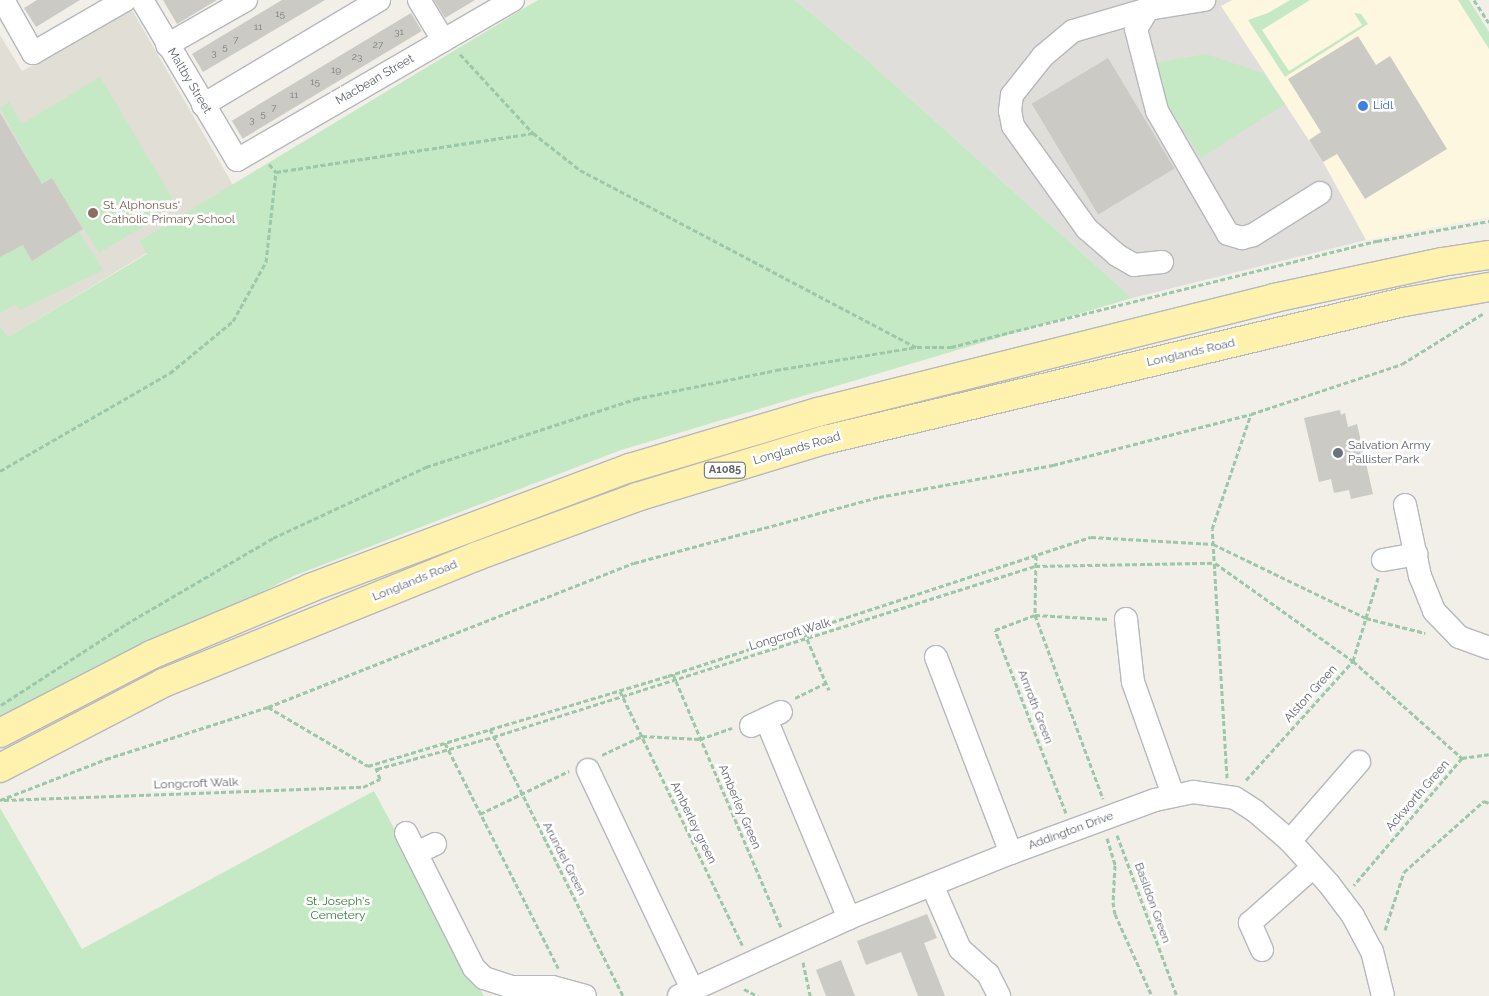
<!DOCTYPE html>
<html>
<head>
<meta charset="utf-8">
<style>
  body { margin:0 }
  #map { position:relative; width:1489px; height:996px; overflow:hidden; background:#f1efe8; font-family:Raleway,sans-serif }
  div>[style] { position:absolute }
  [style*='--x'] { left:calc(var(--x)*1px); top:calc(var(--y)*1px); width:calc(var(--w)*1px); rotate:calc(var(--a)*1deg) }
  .commercial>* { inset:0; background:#fef7e0 }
  .industrial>* { inset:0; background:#e0deda }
  .education>* { inset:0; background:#e1ded6 }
  .green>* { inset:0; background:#c5e8c5 }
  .building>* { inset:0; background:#cccac5; transform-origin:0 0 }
  .path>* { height:3px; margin-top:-1.5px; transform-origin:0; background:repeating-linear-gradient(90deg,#9cc7a9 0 5px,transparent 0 7.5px) }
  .roads { filter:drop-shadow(1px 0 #b5b8bc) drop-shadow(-1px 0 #b5b8bc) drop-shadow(0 1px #b5b8bc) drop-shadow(0 -1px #b5b8bc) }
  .minor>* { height:22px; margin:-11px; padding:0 11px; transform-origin:11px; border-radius:11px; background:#fff }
  .major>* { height:28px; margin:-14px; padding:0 14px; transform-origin:14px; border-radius:14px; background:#fff2af }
  .dots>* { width:14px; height:14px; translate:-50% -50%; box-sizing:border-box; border:2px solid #fff; border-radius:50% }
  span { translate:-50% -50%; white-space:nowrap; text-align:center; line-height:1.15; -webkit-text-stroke:5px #fff; paint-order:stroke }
  .number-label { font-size:10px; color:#7a7d7f }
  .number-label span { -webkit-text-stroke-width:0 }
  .shield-label span { padding:1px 4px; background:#fff; border:1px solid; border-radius:4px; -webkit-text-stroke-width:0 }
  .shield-label { font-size:11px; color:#5f6368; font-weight:700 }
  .street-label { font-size:12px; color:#5f6368 }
  .shop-label { font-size:12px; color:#366cbe }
  .left { translate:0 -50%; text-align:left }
  .education-label { font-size:12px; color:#785e54 }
  .worship-label { font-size:12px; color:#5b616d }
  .park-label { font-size:12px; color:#348238 }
</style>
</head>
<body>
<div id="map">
  <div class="commercial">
    <i style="clip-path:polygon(1232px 0,1458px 0,1489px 49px,1489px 217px,1366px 240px,1323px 162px,1221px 6px)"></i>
  </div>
  <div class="industrial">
    <i style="clip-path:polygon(795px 0,1232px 0,1221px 6px,1323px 162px,1366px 240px,1132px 298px,866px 59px)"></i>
  </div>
  <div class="education">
    <i style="clip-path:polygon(132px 10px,233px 185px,139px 241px,147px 253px,8px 337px,0 326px,0 35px,22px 71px)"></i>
  </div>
  <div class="green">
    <i style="clip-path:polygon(538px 0,795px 0,866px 59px,1132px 298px,621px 450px,296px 575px,0 719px,0 326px,8px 337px,147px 254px,139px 241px)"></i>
    <i style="clip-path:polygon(1290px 0,1310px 0,1262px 30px,1289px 71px,1362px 25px,1354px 13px,1361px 14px,1368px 24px,1285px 77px,1248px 20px,1268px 13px)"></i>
    <i style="clip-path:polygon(1458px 0,1469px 0,1489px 32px,1489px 49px)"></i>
    <i style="clip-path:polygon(1206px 54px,1263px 73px,1285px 104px,1201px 158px,1168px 106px,1156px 63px)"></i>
    <i style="clip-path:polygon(100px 77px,177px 206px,99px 253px,52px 178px,42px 184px,0 108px,9px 102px,22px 124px)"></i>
    <i style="clip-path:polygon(79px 232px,103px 270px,20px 310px,15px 304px,0 313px,0 257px,23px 245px,33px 261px)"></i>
    <i style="clip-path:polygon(374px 791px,484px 996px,0 996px,0 808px,82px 949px)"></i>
  </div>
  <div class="building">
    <i style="clip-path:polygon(37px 0,80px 0,36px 27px,24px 8px)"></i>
    <i style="clip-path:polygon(163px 0,217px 0,177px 24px)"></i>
    <i style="clip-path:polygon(282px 0,325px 0,203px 72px,192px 54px)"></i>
    <i style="clip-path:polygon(434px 0,475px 0,445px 18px)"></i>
    <i style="left:411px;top:13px;width:21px;height:209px;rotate:59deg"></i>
    <i style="clip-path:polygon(1358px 36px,1376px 65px,1390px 56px,1447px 149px,1365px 199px,1337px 154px,1323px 162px,1309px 140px,1321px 132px,1288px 79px)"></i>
    <i style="left:1108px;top:58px;width:129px;height:89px;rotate:59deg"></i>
    <i style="clip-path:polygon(0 113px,42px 184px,52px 178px,83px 229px,32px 261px,23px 245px,0 257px)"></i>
    <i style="clip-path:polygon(1340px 410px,1341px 415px,1345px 413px,1348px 427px,1357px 424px,1373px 494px,1351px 499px,1349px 490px,1334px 493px,1331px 479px,1319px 482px,1304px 418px)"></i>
    <i style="clip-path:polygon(927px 914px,937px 938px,924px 943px,945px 996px,918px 996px,901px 952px,866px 965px,857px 941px)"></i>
    <i style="clip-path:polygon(841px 960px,855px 996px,826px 996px,816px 970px)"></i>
  </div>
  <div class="path">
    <i style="--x:1474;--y:0;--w:27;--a:57"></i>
    <i style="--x:460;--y:54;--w:108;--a:47.3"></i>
    <i style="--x:269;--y:164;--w:11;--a:49"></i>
    <i style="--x:276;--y:172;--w:260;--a:-8.6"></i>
    <i style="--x:533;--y:133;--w:60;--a:38.2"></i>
    <i style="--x:580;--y:170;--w:380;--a:27.8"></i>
    <i style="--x:0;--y:471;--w:196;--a:-30"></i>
    <i style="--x:170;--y:373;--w:82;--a:-39.5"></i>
    <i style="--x:233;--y:321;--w:68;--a:-60.8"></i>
    <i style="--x:266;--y:262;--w:91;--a:-83.7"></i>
    <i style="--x:1036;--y:555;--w:60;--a:91"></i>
    <i style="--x:1035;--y:615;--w:196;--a:69.7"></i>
    <i style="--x:804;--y:632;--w:63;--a:66.7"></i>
    <i style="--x:673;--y:674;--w:275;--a:66.9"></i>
    <i style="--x:620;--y:691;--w:282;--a:64.3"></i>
    <i style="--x:795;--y:698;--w:34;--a:-26"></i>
    <i style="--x:1;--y:705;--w:149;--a:-32.9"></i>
    <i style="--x:126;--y:624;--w:170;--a:-30.3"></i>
    <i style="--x:273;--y:538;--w:169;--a:-24.9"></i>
    <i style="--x:426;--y:467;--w:220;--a:-18"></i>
    <i style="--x:635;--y:399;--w:144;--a:-11.6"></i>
    <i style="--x:776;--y:370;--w:143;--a:-9.3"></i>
    <i style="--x:917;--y:347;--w:34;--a:0"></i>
    <i style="--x:951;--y:347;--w:439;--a:-14"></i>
    <i style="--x:1377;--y:241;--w:114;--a:-10.1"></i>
    <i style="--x:268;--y:707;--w:393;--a:-21.5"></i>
    <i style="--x:634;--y:563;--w:254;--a:-15.1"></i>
    <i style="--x:879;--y:497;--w:177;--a:-10.4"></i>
    <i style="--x:1053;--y:465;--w:204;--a:-14.4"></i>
    <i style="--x:1251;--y:414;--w:159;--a:-18.3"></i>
    <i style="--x:1402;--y:364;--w:97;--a:-31.9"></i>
    <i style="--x:490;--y:729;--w:298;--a:63.5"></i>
    <i style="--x:445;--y:743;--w:252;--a:63.3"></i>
    <i style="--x:602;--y:755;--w:44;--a:-25.4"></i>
    <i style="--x:642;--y:736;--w:58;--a:3"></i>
    <i style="--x:700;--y:739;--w:34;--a:-19"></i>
    <i style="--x:1462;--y:758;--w:27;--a:-8"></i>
    <i style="--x:377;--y:769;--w:120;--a:-15.4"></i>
    <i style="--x:493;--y:737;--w:568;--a:-17.51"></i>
    <i style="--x:1035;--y:566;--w:180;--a:-1"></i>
    <i style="--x:1215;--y:563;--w:169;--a:35.4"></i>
    <i style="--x:1353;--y:661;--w:87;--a:-73.2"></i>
    <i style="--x:1227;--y:778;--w:249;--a:-93.4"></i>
    <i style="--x:1212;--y:529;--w:121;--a:-71.3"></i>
    <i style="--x:1246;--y:780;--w:160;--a:-48"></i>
    <i style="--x:1353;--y:661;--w:146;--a:41.7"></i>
    <i style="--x:1462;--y:758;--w:167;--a:130.4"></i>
    <i style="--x:0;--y:800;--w:114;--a:-21.1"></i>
    <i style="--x:106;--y:759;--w:170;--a:-17.8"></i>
    <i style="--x:268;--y:707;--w:116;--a:30.5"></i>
    <i style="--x:368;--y:766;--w:313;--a:-16.7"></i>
    <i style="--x:668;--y:676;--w:445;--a:-18.2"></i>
    <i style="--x:1091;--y:537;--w:122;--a:3.3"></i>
    <i style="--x:1213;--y:544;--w:170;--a:25.8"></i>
    <i style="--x:1366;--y:618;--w:61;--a:14.3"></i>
    <i style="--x:4;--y:800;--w:359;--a:-2.1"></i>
    <i style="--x:363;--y:787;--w:19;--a:-25"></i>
    <i style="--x:380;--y:779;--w:12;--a:-110"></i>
    <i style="--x:1066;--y:813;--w:196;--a:-111.2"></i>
    <i style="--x:995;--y:630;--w:43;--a:-20.6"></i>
    <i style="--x:1035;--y:615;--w:73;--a:3.1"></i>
    <i style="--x:480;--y:814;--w:99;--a:-25.8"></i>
    <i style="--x:1117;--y:835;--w:172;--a:69.6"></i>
    <i style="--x:1107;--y:838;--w:28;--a:73"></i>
    <i style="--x:1115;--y:865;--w:37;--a:93"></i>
    <i style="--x:1113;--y:902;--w:12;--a:81"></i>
    <i style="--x:1115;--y:914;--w:90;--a:65.7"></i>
    <i style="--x:1385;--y:930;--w:61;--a:-71.9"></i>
    <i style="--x:1404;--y:872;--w:107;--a:-41.6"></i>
    <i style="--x:1484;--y:801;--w:5;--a:22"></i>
    <i style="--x:803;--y:962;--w:35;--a:78"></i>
    <i style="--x:744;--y:989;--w:16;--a:27"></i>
  </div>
  <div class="roads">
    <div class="minor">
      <i style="--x:3;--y:0;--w:61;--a:60.5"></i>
      <i style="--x:33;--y:53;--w:106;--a:-29.9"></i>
      <i style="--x:142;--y:0;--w:186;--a:59.3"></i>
      <i style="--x:237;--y:160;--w:319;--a:-30.1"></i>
      <i style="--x:419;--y:0;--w:47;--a:59"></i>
      <i style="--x:1148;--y:9;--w:23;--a:121"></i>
      <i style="--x:1136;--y:29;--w:85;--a:75.6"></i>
      <i style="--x:1157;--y:111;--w:142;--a:60"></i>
      <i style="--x:1228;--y:234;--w:15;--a:16"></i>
      <i style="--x:1242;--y:238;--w:11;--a:-15"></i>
      <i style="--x:1253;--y:235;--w:79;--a:-32.1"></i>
      <i style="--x:167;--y:45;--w:91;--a:-29.7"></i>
      <i style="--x:203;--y:105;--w:205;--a:-30.8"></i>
      <i style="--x:1162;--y:262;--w:28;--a:174"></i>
      <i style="--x:1134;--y:265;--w:20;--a:-150"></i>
      <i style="--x:1117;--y:255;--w:40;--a:-139"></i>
      <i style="--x:1087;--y:229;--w:127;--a:-125.7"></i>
      <i style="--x:1013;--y:126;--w:15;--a:-101"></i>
      <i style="--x:1010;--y:111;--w:16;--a:-83"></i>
      <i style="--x:1012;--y:95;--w:50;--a:-51.5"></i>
      <i style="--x:1043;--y:56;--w:39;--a:-40"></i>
      <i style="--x:1073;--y:31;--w:78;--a:-16.3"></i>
      <i style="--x:1148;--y:9;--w:57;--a:-9.1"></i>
      <i style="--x:1405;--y:505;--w:73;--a:78.1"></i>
      <i style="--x:1420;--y:576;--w:38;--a:68"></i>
      <i style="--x:1434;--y:611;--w:36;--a:46"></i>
      <i style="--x:1459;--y:637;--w:32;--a:20"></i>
      <i style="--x:1383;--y:560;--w:34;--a:-10"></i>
      <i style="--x:1126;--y:619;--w:63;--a:83.7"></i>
      <i style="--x:1133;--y:682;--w:120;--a:70.5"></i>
      <i style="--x:936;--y:657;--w:210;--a:69.1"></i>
      <i style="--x:766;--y:719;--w:216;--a:67.4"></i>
      <i style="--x:751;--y:726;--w:33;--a:-25"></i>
      <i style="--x:588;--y:770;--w:242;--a:64.6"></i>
      <i style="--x:406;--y:833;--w:151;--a:63.3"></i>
      <i style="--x:474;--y:968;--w:14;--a:45"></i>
      <i style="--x:484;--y:978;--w:29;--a:18"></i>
      <i style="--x:512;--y:987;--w:40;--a:0"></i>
      <i style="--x:552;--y:987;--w:34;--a:15"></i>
      <i style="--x:1290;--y:841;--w:105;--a:-48.9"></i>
      <i style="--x:416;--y:853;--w:21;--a:-25"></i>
      <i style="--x:932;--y:885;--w:70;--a:66.4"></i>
      <i style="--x:960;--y:949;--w:38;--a:42"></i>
      <i style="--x:988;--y:974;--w:25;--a:63"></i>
      <i style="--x:1262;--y:950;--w:30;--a:-114"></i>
      <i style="--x:1250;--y:923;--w:84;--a:-41.6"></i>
      <i style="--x:679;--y:996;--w:187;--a:-24.6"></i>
      <i style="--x:849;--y:918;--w:175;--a:-21.9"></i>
      <i style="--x:1011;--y:853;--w:153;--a:-20.2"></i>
      <i style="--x:1155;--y:800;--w:39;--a:-12"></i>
      <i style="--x:1193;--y:792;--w:42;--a:8.1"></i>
      <i style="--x:1235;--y:798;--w:24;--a:33"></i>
      <i style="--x:1255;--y:811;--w:46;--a:40.6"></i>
      <i style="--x:1290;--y:841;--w:58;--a:47.8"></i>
      <i style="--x:1329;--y:884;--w:40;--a:53"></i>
      <i style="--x:1353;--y:916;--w:40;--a:62"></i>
      <i style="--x:1372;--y:951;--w:46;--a:76.3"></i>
    </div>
    <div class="major">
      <i style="--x:0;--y:733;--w:170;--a:-27.3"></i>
      <i style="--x:151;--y:655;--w:173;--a:-22.8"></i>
      <i style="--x:310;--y:588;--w:342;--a:-20.6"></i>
      <i style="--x:630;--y:468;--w:196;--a:-16.6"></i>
      <i style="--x:818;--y:412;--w:470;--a:-14"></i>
      <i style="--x:1274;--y:298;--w:172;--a:-12.1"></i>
      <i style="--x:1442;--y:262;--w:48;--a:-8.5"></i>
      <i style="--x:0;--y:768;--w:184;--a:-27.5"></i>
      <i style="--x:163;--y:683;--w:339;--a:-22"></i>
      <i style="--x:477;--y:556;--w:171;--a:-20.2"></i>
      <i style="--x:637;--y:497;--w:196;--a:-16.9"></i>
      <i style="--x:825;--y:440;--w:595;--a:-13.41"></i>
      <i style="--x:1404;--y:302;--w:86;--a:-10"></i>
    </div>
  </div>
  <div class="dots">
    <i style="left:1363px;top:106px;background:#3f7fe0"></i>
    <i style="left:93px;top:213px;background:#8d6e63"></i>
    <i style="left:1338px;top:453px;background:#6b7280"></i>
  </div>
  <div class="number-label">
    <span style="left:280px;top:14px">15</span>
    <span style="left:258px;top:27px">11</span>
    <span style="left:399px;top:32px">31</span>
    <span style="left:236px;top:40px">7</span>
    <span style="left:378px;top:45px">27</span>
    <span style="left:225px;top:47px">5</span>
    <span style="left:214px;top:53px">3</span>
    <span style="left:357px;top:57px">23</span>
    <span style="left:336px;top:70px">19</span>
    <span style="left:315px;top:82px">15</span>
    <span style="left:294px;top:95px">11</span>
    <span style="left:274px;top:108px">7</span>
    <span style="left:263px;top:114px">5</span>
    <span style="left:252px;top:120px">3</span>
  </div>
  <div class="shield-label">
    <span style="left:725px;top:470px">A1085</span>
  </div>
  <div class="street-label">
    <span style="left:375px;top:80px;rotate:-30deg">Macbean Street</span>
    <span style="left:189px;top:81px;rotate:59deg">Maltby Street</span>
    <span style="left:1191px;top:353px;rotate:-13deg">Longlands Road</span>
    <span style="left:797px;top:449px;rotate:-16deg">Longlands Road</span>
    <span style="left:415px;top:581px;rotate:-22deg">Longlands Road</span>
    <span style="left:790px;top:635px;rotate:-17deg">Longcroft Walk</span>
    <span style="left:1311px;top:694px;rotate:-48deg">Alston Green</span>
    <span style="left:1035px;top:707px;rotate:69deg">Amroth Green</span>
    <span style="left:196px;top:784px;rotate:-2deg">Longcroft Walk</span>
    <span style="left:1418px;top:796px;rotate:-49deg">Ackworth Green</span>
    <span style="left:739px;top:807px;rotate:67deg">Amberley Green</span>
    <span style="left:693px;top:823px;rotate:64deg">Amberley green</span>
    <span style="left:1071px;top:831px;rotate:-20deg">Addington Drive</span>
    <span style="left:564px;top:859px;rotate:63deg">Arundel Green</span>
    <span style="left:1152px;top:903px;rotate:70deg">Basildon Green</span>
  </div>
  <div class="shop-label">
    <span class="left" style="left:1373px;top:106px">Lidl</span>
  </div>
  <div class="education-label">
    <span class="left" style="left:103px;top:213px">St. Alphonsus'<br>Catholic Primary School</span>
  </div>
  <div class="worship-label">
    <span class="left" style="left:1348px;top:453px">Salvation Army<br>Pallister Park</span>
  </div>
  <div class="park-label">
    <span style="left:338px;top:909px">St. Joseph's<br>Cemetery</span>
  </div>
</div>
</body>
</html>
